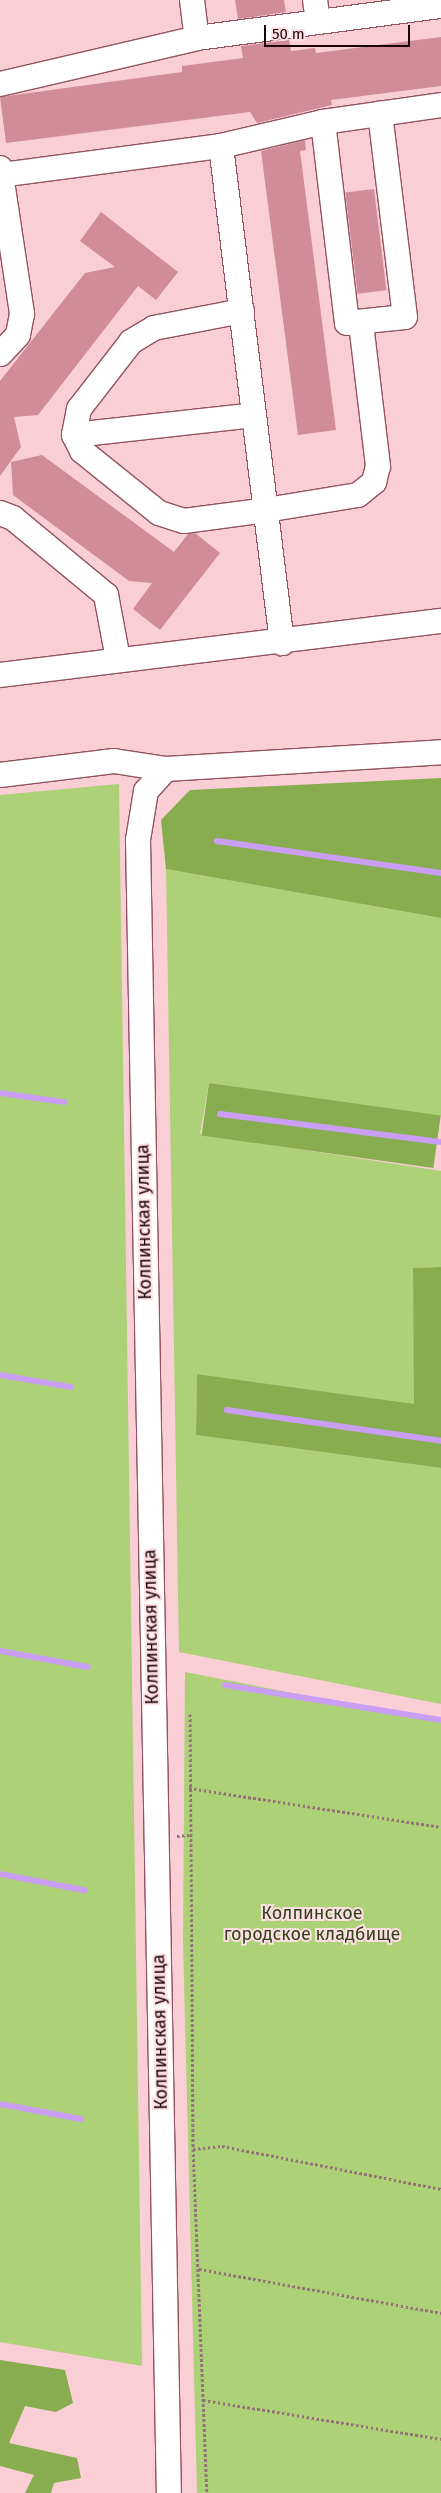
<!DOCTYPE html>
<html>
<head>
<meta charset="utf-8">
<style>
  body { margin:0 }
  #map { position:relative; width:441px; height:2493px; overflow:hidden; background:#faced5; font-family:"Fira Sans",sans-serif }
  div>[style] { position:absolute }
  [style*='--x'] { left:calc(var(--x)*1px); top:calc(var(--y)*1px); width:calc(var(--w)*1px); rotate:calc(var(--a)*1deg) }
  .green>* { inset:0; background:#acd177 }
  .forest>* { inset:0; background:#88ad4f; transform-origin:0 0 }
  .stream>* { height:5.5px; margin:-2.75px; padding:0 2.75px; transform-origin:2.75px; border-radius:2.75px; background:#ca9ef4 }
  .building>* { inset:0; background:#d08c99; transform-origin:0 0 }
  .path>* { height:3px; margin-top:-1.5px; transform-origin:0; background:repeating-linear-gradient(90deg,#947278 0 2.5px,transparent 0 5px) }
  .roads { filter:drop-shadow(1px 0 #925360) drop-shadow(-1px 0 #925360) drop-shadow(0 1px #925360) drop-shadow(0 -1px #925360) }
  .minor>* { height:24px; margin:-12px; padding:0 12px; transform-origin:12px; border-radius:12px; background:#fff }
  span { translate:-50% -50%; white-space:nowrap; text-align:center; line-height:1.15; -webkit-text-stroke:4px #fedfe4; paint-order:stroke }
  .street-label { font-size:18px; color:#1a0409 }
  .park-label { font-size:18px; color:#314019 }
  .scale { position:absolute; left:264px; top:25px; width:146px; height:22px; box-sizing:border-box; border:2px solid #1a0409; border-top:0; padding-left:6px; font-size:15px; line-height:18px; white-space:nowrap; color:#1a0409; -webkit-text-stroke:4px #fedfe4; paint-order:stroke }
</style>
</head>
<body>
<div id="map">
  <div class="green">
    <i style="clip-path:polygon(119px 784px,142px 2366px,0 2342px,0 795px)"></i>
    <i style="clip-path:polygon(166px 869px,441px 918px,441px 1116px,209px 1083px,200px 1134px,441px 1171px,441px 1267px,413px 1268px,415px 1405px,197px 1374px,196px 1435px,441px 1468px,441px 1704px,179px 1652px)"></i>
    <i style="clip-path:polygon(185px 1672px,441px 1722px,441px 2493px,197px 2493px,183px 1942px)"></i>
  </div>
  <div class="forest">
    <i style="clip-path:polygon(441px 778px,441px 918px,166px 869px,161px 820px,190px 790px)"></i>
    <i style="left:209px;top:1083px;width:234px;height:53px;rotate:8deg"></i>
    <i style="clip-path:polygon(441px 1267px,441px 1468px,196px 1435px,197px 1374px,414px 1404px,413px 1268px)"></i>
    <i style="clip-path:polygon(0 2360px,65px 2370px,73px 2403px,56px 2412px,25px 2406px,9px 2443px,77px 2458px,81px 2478px,54px 2483px,51px 2493px,25px 2493px,34px 2475px,0 2466px)"></i>
  </div>
  <div class="stream">
    <i style="--x:217;--y:841;--w:226;--a:8.1"></i>
    <i style="--x:0;--y:1093;--w:65;--a:8"></i>
    <i style="--x:220;--y:1114;--w:223;--a:7.2"></i>
    <i style="--x:0;--y:1375;--w:72;--a:9.6"></i>
    <i style="--x:227;--y:1410;--w:216;--a:8.2"></i>
    <i style="--x:0;--y:1651;--w:89;--a:10.3"></i>
    <i style="--x:225;--y:1685;--w:219;--a:9.2"></i>
    <i style="--x:0;--y:1874;--w:86;--a:10.8"></i>
    <i style="--x:0;--y:2104;--w:82;--a:10.5"></i>
  </div>
  <div class="building">
    <i style="clip-path:polygon(235px 0,284px 0,286px 12px,238px 19px)"></i>
    <i style="clip-path:polygon(441px 37px,441px 86px,331px 100px,332px 105px,257px 123px,250px 112px,6px 143px,0 97px,182px 72px,182px 66px,243px 58px,241px 46px,289px 40px,291px 51px,315px 48px,316px 53px)"></i>
    <i style="clip-path:polygon(305px 140px,306px 150px,300px 151px,336px 430px,298px 435px,261px 151px)"></i>
    <i style="left:374px;top:189px;width:102px;height:29px;rotate:83deg"></i>
    <i style="clip-path:polygon(101px 212px,178px 272px,156px 300px,138px 286px,38px 415px,14px 417px,21px 447px,0 476px,0 381px,85px 273px,115px 267px,80px 241px)"></i>
    <i style="clip-path:polygon(42px 455px,174px 552px,188px 534px,195px 533px,220px 553px,160px 630px,133px 609px,152px 583px,129px 581px,13px 495px,11px 462px)"></i>
  </div>
  <div class="path">
    <i style="--x:190;--y:1714;--w:435;--a:89.6"></i>
    <i style="--x:193;--y:2149;--w:344;--a:87.7"></i>
    <i style="--x:189;--y:1788;--w:255;--a:8.8"></i>
    <i style="--x:177;--y:1836;--w:12;--a:-5"></i>
    <i style="--x:193;--y:2149;--w:29;--a:-6"></i>
    <i style="--x:222;--y:2146;--w:223;--a:11.1"></i>
    <i style="--x:199;--y:2269;--w:246;--a:10.3"></i>
    <i style="--x:203;--y:2400;--w:241;--a:9.3"></i>
  </div>
  <div class="roads">
    <div class="minor">
      <i style="--x:192;--y:0;--w:38;--a:83"></i>
      <i style="--x:315;--y:0;--w:22;--a:82"></i>
      <i style="--x:0;--y:84;--w:202;--a:-13.1"></i>
      <i style="--x:197;--y:38;--w:246;--a:-7.5"></i>
      <i style="--x:323;--y:122;--w:202;--a:83.2"></i>
      <i style="--x:347;--y:323;--w:58;--a:-5.9"></i>
      <i style="--x:405;--y:317;--w:205;--a:-97"></i>
      <i style="--x:221;--y:146;--w:105;--a:-13.2"></i>
      <i style="--x:323;--y:122;--w:119;--a:-8.2"></i>
      <i style="--x:0;--y:168;--w:148;--a:81.4"></i>
      <i style="--x:22;--y:314;--w:21;--a:101"></i>
      <i style="--x:18;--y:335;--w:26;--a:133"></i>
      <i style="--x:1;--y:175;--w:222;--a:-7.5"></i>
      <i style="--x:221;--y:146;--w:501;--a:83"></i>
      <i style="--x:242;--y:311;--w:90;--a:169.1"></i>
      <i style="--x:154;--y:328;--w:27;--a:149"></i>
      <i style="--x:131;--y:342;--w:85;--a:127.8"></i>
      <i style="--x:79;--y:409;--w:26;--a:101"></i>
      <i style="--x:74;--y:435;--w:18;--a:63"></i>
      <i style="--x:82;--y:451;--w:99;--a:38.8"></i>
      <i style="--x:159;--y:513;--w:26;--a:18"></i>
      <i style="--x:184;--y:521;--w:83;--a:-7.6"></i>
      <i style="--x:266;--y:510;--w:93;--a:-9.3"></i>
      <i style="--x:358;--y:495;--w:21;--a:-39"></i>
      <i style="--x:374;--y:482;--w:16;--a:-76"></i>
      <i style="--x:378;--y:466;--w:144;--a:-96.8"></i>
      <i style="--x:74;--y:435;--w:181;--a:-6.3"></i>
      <i style="--x:0;--y:513;--w:14;--a:21"></i>
      <i style="--x:13;--y:518;--w:121;--a:39.6"></i>
      <i style="--x:106;--y:595;--w:65;--a:79.4"></i>
      <i style="--x:0;--y:675;--w:444;--a:-7"></i>
      <i style="--x:166;--y:769;--w:30;--a:132"></i>
      <i style="--x:146;--y:791;--w:50;--a:99.3"></i>
      <i style="--x:138;--y:840;--w:1653;--a:88.93"></i>
      <i style="--x:0;--y:775;--w:115;--a:-7"></i>
      <i style="--x:114;--y:761;--w:53;--a:8.7"></i>
      <i style="--x:166;--y:769;--w:276;--a:-3.5"></i>
    </div>
  </div>
  <div class="street-label">
    <span style="left:144px;top:1222px;rotate:-91deg">Колпинская улица</span>
    <span style="left:151px;top:1627px;rotate:-91deg">Колпинская улица</span>
    <span style="left:160px;top:2032px;rotate:-91deg">Колпинская улица</span>
  </div>
  <div class="park-label">
    <span style="left:312px;top:1924px">Колпинское<br>городское кладбище</span>
  </div>
  <div class="scale">50 m</div>
</div>
</body>
</html>
